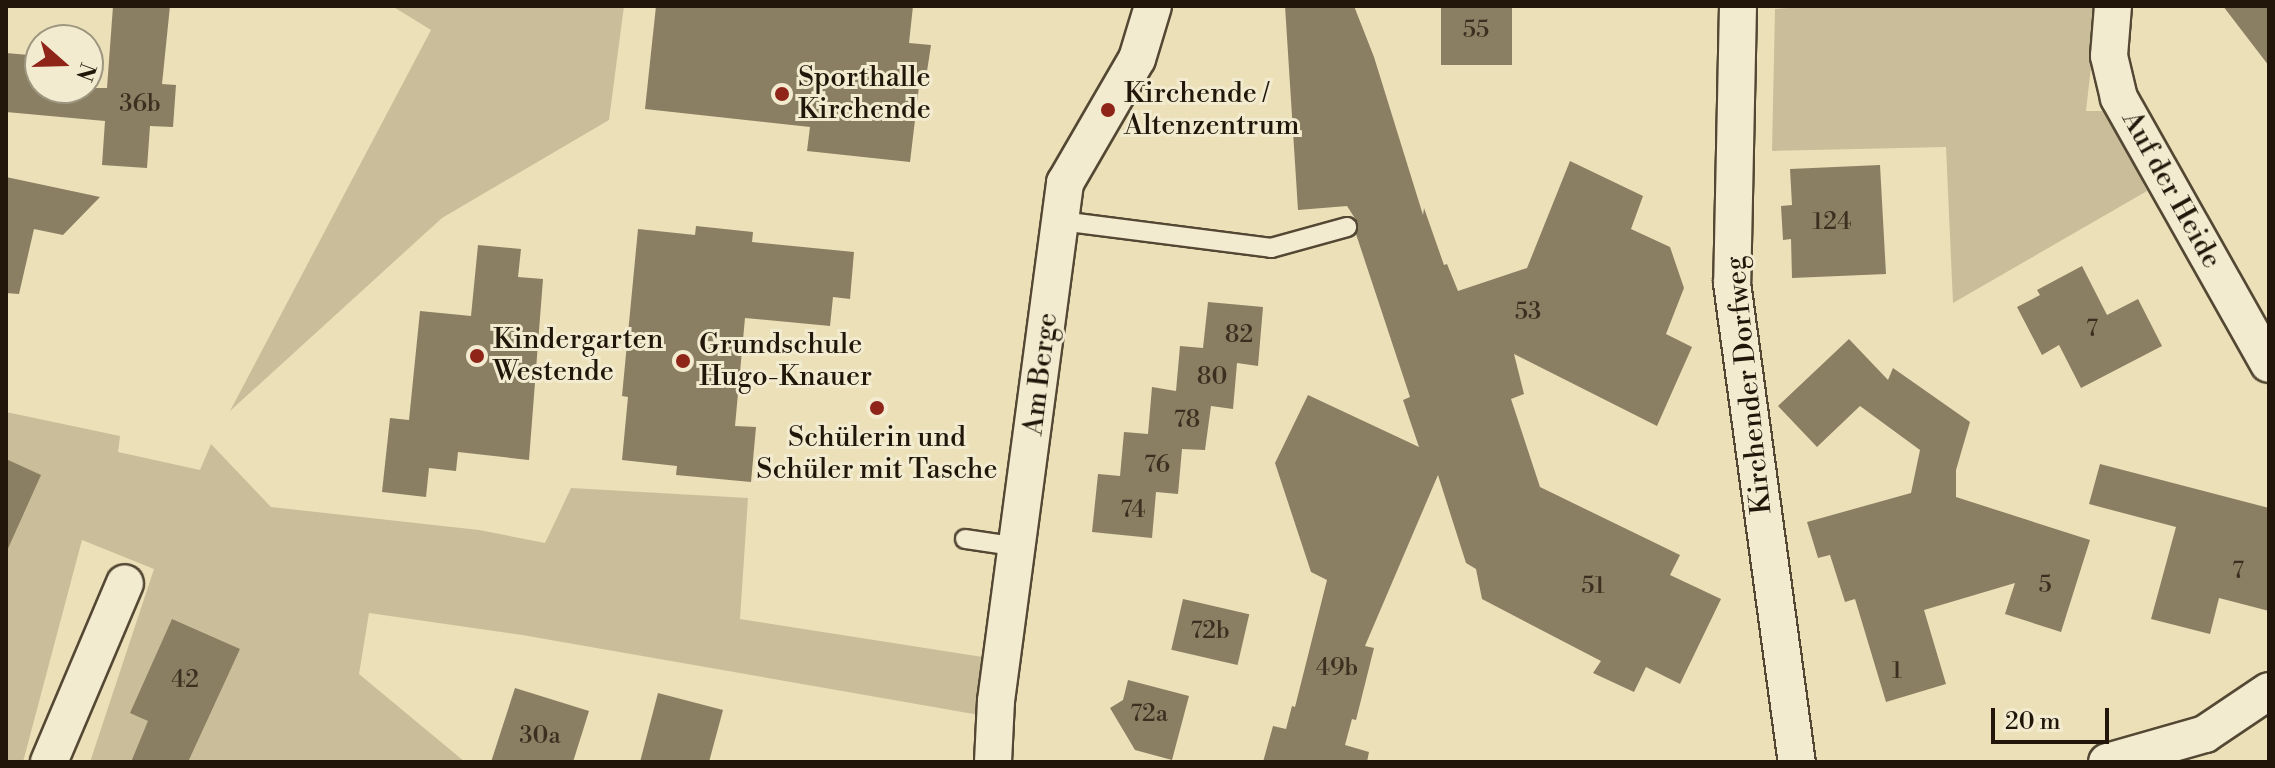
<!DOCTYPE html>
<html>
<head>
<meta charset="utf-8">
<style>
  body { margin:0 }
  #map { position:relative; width:2275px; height:768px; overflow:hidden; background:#ebe0b7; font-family:"Libre Bodoni",serif }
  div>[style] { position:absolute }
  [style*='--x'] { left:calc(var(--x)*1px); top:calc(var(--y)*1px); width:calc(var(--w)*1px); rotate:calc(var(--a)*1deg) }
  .green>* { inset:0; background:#c9be99 }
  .building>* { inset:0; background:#8a7f63; transform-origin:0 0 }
  .roads { filter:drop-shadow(2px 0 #544834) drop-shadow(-2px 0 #544834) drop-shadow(0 2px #544834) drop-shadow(0 -2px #544834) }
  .lane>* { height:18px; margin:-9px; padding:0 9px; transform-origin:9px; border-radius:9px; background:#f2ebd0 }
  .street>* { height:36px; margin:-18px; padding:0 18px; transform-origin:18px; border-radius:18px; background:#f2ebd0 }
  .dots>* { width:22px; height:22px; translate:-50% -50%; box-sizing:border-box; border:4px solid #f2ebd0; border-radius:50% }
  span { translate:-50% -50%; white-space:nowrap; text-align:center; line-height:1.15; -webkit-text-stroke:6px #f2ebd0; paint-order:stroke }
  .number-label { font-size:24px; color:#3b3020 }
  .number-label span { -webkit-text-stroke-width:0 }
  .poi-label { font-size:28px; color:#211609 }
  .left { translate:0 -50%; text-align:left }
  .street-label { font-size:28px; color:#211609 }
  .frame { position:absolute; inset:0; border:8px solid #211609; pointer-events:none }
  .north { position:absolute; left:24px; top:24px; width:80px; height:80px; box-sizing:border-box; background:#f2ebd0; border:2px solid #9e9680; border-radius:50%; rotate:110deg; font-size:22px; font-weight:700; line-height:32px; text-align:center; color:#211609 }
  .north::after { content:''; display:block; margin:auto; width:28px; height:36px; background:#8f2418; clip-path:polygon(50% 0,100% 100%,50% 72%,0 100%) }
  .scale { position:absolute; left:1991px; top:708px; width:118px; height:36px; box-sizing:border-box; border:4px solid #211609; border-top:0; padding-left:10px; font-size:24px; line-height:28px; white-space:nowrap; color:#211609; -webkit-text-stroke:6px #f2ebd0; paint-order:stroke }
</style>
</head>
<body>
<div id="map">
  <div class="green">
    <i style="clip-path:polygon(392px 6px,624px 6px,609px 120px,442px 218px,230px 411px,431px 30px)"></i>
    <i style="clip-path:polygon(1822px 6px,2098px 6px,2086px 111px,2104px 111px,2112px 120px,2147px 191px,1953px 303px,1946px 147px,1772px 151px,1775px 9px)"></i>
    <i style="clip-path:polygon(6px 412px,120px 436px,118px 452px,200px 470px,211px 444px,271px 507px,479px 530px,545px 543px,571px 488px,748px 498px,740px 619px,989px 658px,985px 716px,522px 635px,369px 613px,359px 674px,465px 762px,90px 762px,154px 569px,82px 540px,23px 762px,6px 762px)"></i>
  </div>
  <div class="building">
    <i style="clip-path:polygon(113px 6px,170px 6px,162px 84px,176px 85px,173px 127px,150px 126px,147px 168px,102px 165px,105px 121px,6px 112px,6px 53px,40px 56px,40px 88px,107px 88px)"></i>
    <i style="clip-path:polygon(656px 6px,913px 6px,909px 43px,931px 45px,926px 78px,920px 78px,910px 162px,807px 151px,810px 127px,645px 109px)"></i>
    <i style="clip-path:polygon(1285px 6px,1354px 6px,1374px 57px,1423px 215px,1424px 208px,1444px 265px,1447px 264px,1458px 291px,1527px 268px,1570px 161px,1643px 196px,1631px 229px,1670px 247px,1684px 288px,1666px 334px,1692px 347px,1657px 426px,1514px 354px,1524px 394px,1511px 399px,1540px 487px,1680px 555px,1670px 575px,1721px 599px,1680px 684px,1646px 667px,1634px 692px,1593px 673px,1601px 661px,1482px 599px,1476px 569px,1466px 563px,1438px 475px,1365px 646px,1374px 648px,1356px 720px,1352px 719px,1345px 745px,1369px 752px,1367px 762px,1263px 762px,1273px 726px,1286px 729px,1292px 706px,1295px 707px,1327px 580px,1311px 572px,1275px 463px,1308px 395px,1419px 447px,1403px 400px,1410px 397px,1356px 234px,1358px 223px,1347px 206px,1298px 210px)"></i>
    <i style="left:1441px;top:6px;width:71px;height:59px"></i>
    <i style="clip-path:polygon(2223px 6px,2269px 6px,2269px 66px)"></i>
    <i style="clip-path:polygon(1880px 165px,1886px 274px,1792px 278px,1791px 239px,1783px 240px,1781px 206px,1792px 205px,1790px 169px)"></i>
    <i style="clip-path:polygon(6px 177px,100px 197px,63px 235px,34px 229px,19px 294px,6px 293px)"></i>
    <i style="clip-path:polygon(696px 226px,753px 232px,752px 242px,854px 252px,850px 299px,833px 297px,830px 326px,745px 318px,735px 426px,756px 427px,751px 482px,676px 475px,677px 466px,622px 460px,628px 397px,622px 396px,638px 229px,695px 235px)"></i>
    <i style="clip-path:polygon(478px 245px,521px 249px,518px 277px,543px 279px,529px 460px,458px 452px,456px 471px,429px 468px,426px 497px,382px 492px,390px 418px,409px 420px,420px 311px,471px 316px)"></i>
    <i style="clip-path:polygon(2082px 266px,2107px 315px,2138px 299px,2162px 346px,2081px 388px,2059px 345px,2042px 355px,2017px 307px,2040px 295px,2037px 290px)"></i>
    <i style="clip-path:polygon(1208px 302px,1263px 307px,1258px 366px,1237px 363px,1233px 409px,1211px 406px,1205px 450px,1182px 449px,1178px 494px,1156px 492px,1152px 538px,1092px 532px,1098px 474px,1120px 476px,1124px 432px,1148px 434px,1152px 387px,1176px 391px,1180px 346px,1203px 348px)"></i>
    <i style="clip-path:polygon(1849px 339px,1888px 380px,1893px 368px,1970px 422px,1956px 470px,1956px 497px,2090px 540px,2061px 632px,2005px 614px,2015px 583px,1924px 610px,1946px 684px,1886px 702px,1855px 599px,1845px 602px,1830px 555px,1818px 558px,1807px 522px,1911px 493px,1920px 450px,1860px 406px,1817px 447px,1778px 406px)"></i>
    <i style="clip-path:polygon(6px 459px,41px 475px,6px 553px)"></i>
    <i style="clip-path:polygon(2100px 464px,2269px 508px,2269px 611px,2219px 598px,2210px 634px,2151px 619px,2176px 527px,2089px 504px)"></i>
    <i style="left:1183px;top:599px;width:68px;height:52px;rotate:13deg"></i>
    <i style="clip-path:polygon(172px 619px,240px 649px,188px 762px,131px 762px,148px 721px,130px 713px)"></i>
    <i style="clip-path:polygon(1128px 680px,1189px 696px,1172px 760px,1135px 750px,1110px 708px,1123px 700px)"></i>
    <i style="clip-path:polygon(515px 688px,589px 711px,573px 762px,491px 762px)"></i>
    <i style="clip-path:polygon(658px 693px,723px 710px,709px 762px,640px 762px)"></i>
  </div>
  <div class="roads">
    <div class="lane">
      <i style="--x:1061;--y:221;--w:212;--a:7.3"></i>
      <i style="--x:1271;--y:248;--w:79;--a:-15.4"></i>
      <i style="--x:965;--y:539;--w:55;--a:8.4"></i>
    </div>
    <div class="street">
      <i style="--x:1738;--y:6;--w:277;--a:91.2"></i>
      <i style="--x:1732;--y:283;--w:483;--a:82.3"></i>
      <i style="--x:2113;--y:6;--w:50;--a:94.6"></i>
      <i style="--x:2109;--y:56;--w:43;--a:76.6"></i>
      <i style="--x:2119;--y:98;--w:305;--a:60.6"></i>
      <i style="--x:49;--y:762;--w:194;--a:-67"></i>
      <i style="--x:993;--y:762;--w:61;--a:-87.2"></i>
      <i style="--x:996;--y:701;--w:523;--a:-82.41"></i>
      <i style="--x:1065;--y:183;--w:143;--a:-59.9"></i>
      <i style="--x:1137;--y:59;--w:55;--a:-73.2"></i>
      <i style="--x:2107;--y:762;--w:102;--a:-15.9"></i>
      <i style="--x:2205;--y:734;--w:77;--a:-33.9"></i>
    </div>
  </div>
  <div class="dots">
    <i style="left:782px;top:94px;background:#8f2418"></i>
    <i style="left:1108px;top:110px;background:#8f2418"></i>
    <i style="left:477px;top:356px;background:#8f2418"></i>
    <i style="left:683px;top:361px;background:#8f2418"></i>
    <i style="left:877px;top:408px;background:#8f2418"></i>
  </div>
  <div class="number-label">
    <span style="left:1476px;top:31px">55</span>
    <span style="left:140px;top:105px">36b</span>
    <span style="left:1832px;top:223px">124</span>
    <span style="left:1528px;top:313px">53</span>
    <span style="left:2092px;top:330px">7</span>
    <span style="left:1239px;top:336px">82</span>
    <span style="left:1212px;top:378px">80</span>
    <span style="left:1187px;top:421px">78</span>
    <span style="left:1157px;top:466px">76</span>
    <span style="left:1133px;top:511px">74</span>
    <span style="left:2238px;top:572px">7</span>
    <span style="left:2045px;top:586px">5</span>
    <span style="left:1593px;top:587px">51</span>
    <span style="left:1210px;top:632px">72b</span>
    <span style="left:1337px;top:669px">49b</span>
    <span style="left:1897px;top:672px">1</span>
    <span style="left:185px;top:681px">42</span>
    <span style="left:1149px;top:715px">72a</span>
    <span style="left:540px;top:737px">30a</span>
  </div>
  <div class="poi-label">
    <span class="left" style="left:798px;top:94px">Sporthalle<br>Kirchende</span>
    <span class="left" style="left:1124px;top:110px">Kirchende /<br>Altenzentrum</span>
    <span class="left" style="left:493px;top:356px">Kindergarten<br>Westende</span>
    <span class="left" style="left:699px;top:361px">Grundschule<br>Hugo-Knauer</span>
    <span style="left:877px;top:454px">Schülerin und<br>Schüler mit Tasche</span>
  </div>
  <div class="street-label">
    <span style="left:2171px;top:190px;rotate:61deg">Auf der Heide</span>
    <span style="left:1041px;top:374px;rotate:-83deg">Am Berge</span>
    <span style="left:1749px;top:385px;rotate:-96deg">Kirchender Dorfweg</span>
  </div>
  <div class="frame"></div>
  <div class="north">N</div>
  <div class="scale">20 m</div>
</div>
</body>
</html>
